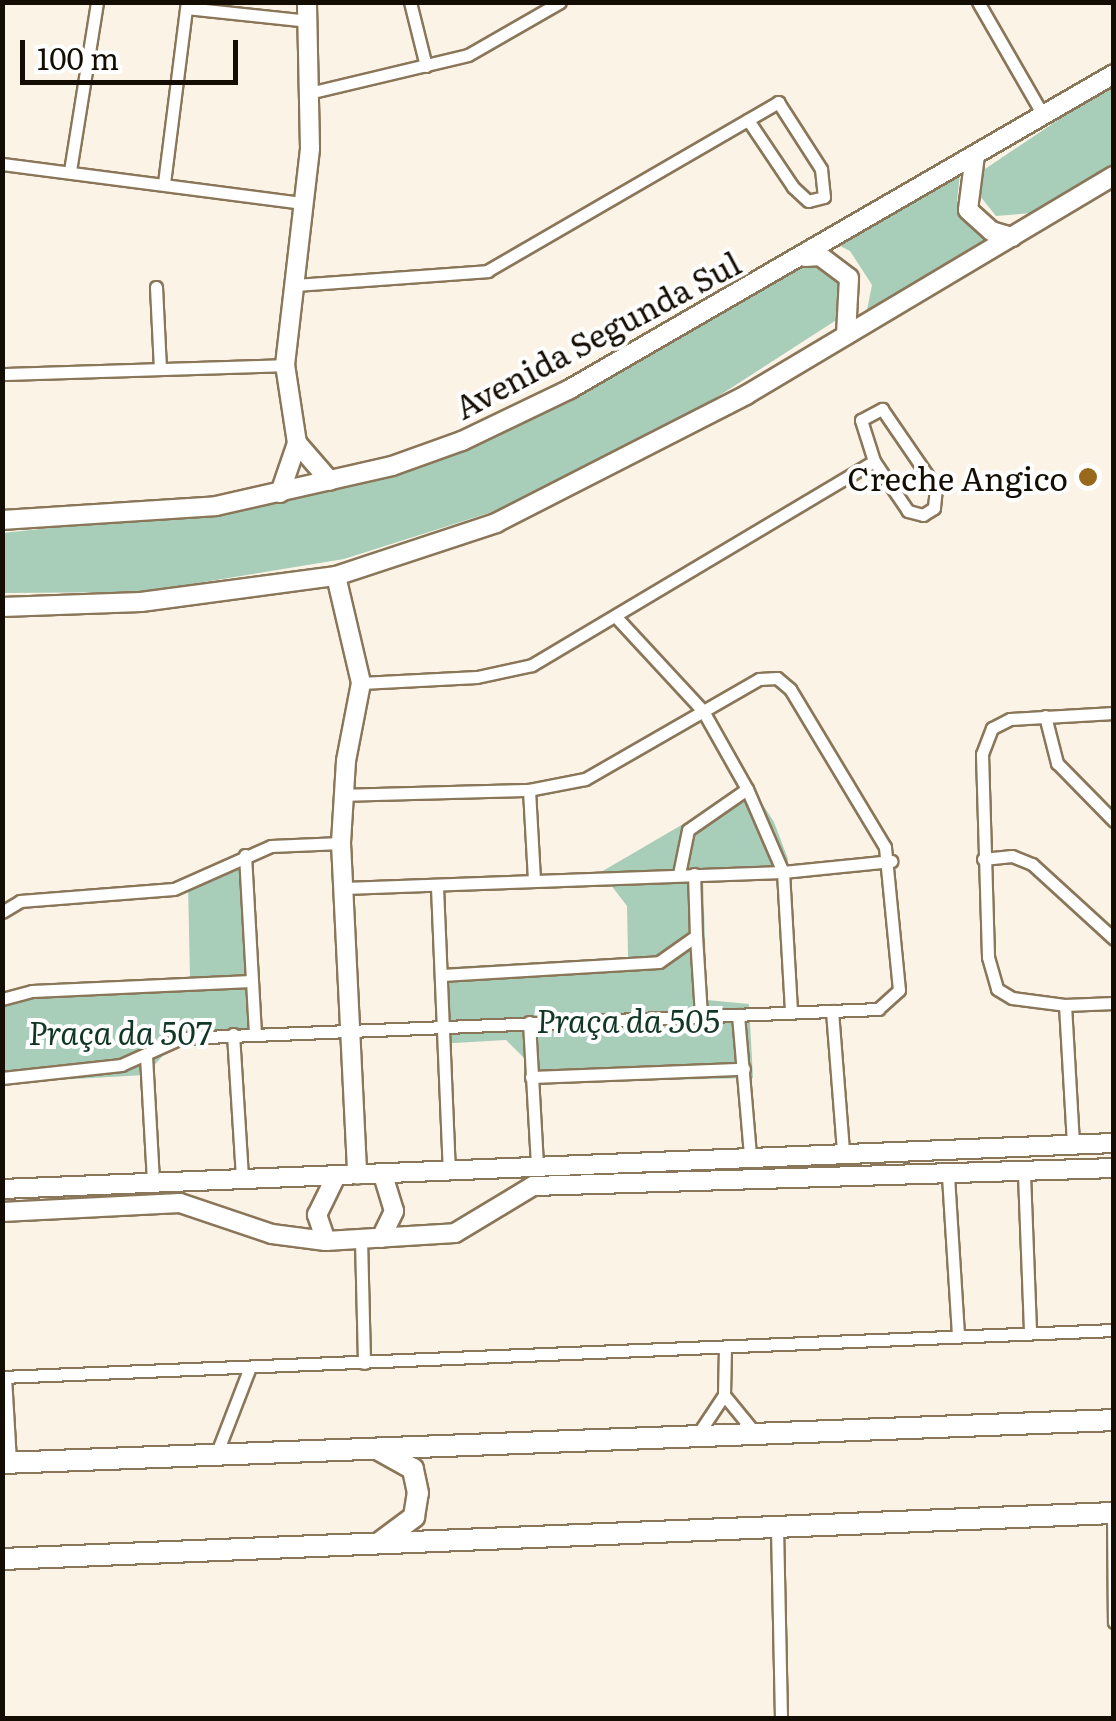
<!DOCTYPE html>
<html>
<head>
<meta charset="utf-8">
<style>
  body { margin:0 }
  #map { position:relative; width:1116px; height:1721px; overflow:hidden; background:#fcf3e7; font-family:Literata,serif }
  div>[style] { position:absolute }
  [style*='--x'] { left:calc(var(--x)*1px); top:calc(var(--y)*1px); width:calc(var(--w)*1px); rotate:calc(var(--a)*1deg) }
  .green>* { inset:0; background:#a8cdb9 }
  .roads { filter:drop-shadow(2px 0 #8a7659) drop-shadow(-2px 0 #8a7659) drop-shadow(0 2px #8a7659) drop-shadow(0 -2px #8a7659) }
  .street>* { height:11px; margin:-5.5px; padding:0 5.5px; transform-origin:5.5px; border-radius:5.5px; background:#fff }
  .secondary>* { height:18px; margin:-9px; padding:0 9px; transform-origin:9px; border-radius:9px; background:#fff }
  .highway>* { height:20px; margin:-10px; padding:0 10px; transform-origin:10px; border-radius:10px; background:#fff }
  .dots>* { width:28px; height:28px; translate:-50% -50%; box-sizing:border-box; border:5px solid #fff; border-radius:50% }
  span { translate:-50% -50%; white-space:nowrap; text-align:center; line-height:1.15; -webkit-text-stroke:8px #fff; paint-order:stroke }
  .street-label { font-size:32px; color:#140d04 }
  .poi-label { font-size:32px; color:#140d04 }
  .right { translate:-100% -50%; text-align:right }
  .park-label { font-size:32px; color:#113626; font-style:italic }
  .frame { position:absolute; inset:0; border:5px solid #140d04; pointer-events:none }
  .scale { position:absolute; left:20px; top:40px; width:218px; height:45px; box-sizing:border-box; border:5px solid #140d04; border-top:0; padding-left:12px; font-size:30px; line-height:35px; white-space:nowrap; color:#140d04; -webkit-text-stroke:8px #fff; paint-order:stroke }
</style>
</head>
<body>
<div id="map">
  <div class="green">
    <i style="clip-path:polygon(1113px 83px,1113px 166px,1032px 213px,996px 216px,976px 191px,979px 173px)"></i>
    <i style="clip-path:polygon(960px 173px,957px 201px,991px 237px,867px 310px,872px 285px,850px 251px,834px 243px)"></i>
    <i style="clip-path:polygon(823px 263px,844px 291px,838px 319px,641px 446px,517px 504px,344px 559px,143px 592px,3px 593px,3px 533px,262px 505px,407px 468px,803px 264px)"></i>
    <i style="clip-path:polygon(750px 785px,774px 822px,788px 859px,785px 877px,703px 878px,707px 1000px,749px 1004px,753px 1078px,524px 1083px,524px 1058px,506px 1040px,437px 1044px,433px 968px,628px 957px,627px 906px,601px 872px)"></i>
    <i style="clip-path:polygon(251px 855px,258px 1037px,173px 1045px,145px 1075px,3px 1083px,3px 996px,190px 978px,188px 883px)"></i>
  </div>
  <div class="roads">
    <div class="street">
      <i style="--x:410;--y:2;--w:66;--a:76"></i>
      <i style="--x:978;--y:2;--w:133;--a:60.1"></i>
      <i style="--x:187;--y:8;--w:122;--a:6.1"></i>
      <i style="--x:313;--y:92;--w:159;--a:-13.4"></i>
      <i style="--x:468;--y:55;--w:106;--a:-29.9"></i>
      <i style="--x:2;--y:164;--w:304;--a:7.4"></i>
      <i style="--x:70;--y:171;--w:171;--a:-80.9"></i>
      <i style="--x:164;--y:183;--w:182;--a:-82.8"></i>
      <i style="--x:294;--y:285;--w:194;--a:-4.1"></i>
      <i style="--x:487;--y:271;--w:337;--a:-30.1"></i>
      <i style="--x:778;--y:102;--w:80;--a:57.3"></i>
      <i style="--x:821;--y:169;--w:28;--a:84"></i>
      <i style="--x:824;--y:197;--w:16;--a:166"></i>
      <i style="--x:808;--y:201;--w:21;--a:-137"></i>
      <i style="--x:793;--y:187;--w:81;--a:-123.9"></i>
      <i style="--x:156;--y:287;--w:81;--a:87.2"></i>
      <i style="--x:2;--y:374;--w:283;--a:-1.8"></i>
      <i style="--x:882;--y:409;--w:96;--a:55.6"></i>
      <i style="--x:936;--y:488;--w:20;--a:96"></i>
      <i style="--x:934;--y:508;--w:13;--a:148"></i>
      <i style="--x:923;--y:515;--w:16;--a:-165"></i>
      <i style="--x:908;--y:511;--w:60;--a:-124.2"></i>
      <i style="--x:874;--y:461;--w:43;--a:-107.6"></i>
      <i style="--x:861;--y:420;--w:24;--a:-28"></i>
      <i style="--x:617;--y:618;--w:127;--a:47.2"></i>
      <i style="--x:703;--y:711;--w:90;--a:60.6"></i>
      <i style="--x:747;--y:789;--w:72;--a:145.2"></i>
      <i style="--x:688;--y:830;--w:45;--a:101.6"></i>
      <i style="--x:361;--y:683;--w:116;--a:-3"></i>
      <i style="--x:477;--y:677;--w:56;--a:-12.3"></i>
      <i style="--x:532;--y:665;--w:398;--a:-30.8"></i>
      <i style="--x:1114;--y:713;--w:104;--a:176.7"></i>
      <i style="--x:1010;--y:719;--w:20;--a:153"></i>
      <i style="--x:992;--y:728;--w:28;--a:111"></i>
      <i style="--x:982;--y:754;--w:203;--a:88.3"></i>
      <i style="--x:988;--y:957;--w:33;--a:74"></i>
      <i style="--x:997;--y:989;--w:17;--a:31"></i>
      <i style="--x:1012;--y:998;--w:53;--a:7.5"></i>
      <i style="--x:1065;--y:1005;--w:49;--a:-2.3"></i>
      <i style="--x:1045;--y:716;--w:49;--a:75.7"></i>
      <i style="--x:1057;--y:763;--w:81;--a:45.5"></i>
      <i style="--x:747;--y:789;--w:90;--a:66.6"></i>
      <i style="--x:783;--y:872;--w:140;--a:86.7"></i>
      <i style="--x:529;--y:790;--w:90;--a:86.8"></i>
      <i style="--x:245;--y:855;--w:178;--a:86.8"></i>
      <i style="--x:983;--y:859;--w:29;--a:-6"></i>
      <i style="--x:1012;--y:856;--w:22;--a:22"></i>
      <i style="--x:1032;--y:864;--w:111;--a:42.4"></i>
      <i style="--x:437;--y:887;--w:284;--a:87.6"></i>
      <i style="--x:344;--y:888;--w:439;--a:-2.1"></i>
      <i style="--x:783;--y:872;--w:109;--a:-5.8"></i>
      <i style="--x:2;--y:912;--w:21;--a:-31"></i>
      <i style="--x:20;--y:901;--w:154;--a:-4.5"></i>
      <i style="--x:174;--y:889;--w:106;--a:-23.9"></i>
      <i style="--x:271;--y:846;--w:70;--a:-2.5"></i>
      <i style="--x:696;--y:936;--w:80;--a:86.4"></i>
      <i style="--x:442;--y:975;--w:217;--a:-3.4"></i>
      <i style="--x:659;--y:962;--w:45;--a:-35.1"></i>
      <i style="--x:696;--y:936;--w:62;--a:-91.8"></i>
      <i style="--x:2;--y:999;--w:31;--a:-15"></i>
      <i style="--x:32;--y:991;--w:219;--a:-2.6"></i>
      <i style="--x:1065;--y:1005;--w:139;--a:86.7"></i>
      <i style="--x:832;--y:1011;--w:140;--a:85.5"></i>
      <i style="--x:738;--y:1015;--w:141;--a:85.1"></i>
      <i style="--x:529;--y:1022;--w:144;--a:86.8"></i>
      <i style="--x:233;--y:1034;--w:145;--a:86.4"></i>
      <i style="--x:146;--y:1056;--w:127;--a:86.8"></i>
      <i style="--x:531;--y:1077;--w:213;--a:-2.2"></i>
      <i style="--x:2;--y:1078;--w:120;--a:-6.2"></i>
      <i style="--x:121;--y:1065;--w:66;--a:-24.2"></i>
      <i style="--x:181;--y:1038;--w:698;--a:-2.38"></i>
      <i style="--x:878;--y:1009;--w:28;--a:-42"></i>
      <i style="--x:899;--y:990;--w:144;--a:-95.6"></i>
      <i style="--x:885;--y:847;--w:184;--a:-121"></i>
      <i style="--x:790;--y:689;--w:17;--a:-140"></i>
      <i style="--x:777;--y:678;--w:18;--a:177"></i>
      <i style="--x:759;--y:679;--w:201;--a:150.1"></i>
      <i style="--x:585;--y:779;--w:57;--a:168.9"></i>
      <i style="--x:529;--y:790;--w:186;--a:178.5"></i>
      <i style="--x:1024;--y:1174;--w:159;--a:87.8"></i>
      <i style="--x:948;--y:1176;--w:160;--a:86.4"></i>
      <i style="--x:361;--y:1239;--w:124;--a:88.6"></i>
      <i style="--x:2;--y:1377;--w:1113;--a:-2.42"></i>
      <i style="--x:5;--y:1377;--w:85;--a:86.6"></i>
      <i style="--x:724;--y:1395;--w:50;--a:50.6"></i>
      <i style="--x:698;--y:1434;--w:47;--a:-56.3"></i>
      <i style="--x:724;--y:1395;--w:48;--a:-88.8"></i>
      <i style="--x:216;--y:1455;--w:94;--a:-68.9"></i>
      <i style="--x:1113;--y:1513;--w:109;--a:89.5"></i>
      <i style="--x:777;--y:1527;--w:191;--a:88.8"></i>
    </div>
    <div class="secondary">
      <i style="--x:975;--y:155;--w:55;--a:97.3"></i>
      <i style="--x:968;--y:210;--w:31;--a:42"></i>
      <i style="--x:991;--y:231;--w:22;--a:16"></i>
      <i style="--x:805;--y:257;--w:15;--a:-4"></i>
      <i style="--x:820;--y:256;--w:36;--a:37"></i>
      <i style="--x:849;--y:278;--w:57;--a:93"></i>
      <i style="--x:297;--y:443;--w:50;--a:49"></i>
      <i style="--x:280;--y:493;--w:53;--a:-71.2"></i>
      <i style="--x:297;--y:443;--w:79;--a:-98.7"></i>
      <i style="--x:285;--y:365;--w:218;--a:-83.4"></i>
      <i style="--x:310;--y:148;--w:146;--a:-91.2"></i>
      <i style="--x:2;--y:520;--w:214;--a:-3.7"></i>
      <i style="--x:216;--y:506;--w:180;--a:-12.8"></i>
      <i style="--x:392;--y:466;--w:74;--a:-19.7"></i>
      <i style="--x:462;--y:441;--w:120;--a:-25.7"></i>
      <i style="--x:570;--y:389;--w:629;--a:-30.07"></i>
      <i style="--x:336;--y:576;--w:110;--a:76.8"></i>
      <i style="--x:361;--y:683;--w:79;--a:100.9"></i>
      <i style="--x:346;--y:761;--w:82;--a:93.5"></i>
      <i style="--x:341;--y:843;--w:332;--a:87.2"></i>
      <i style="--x:2;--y:607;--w:139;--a:-2.1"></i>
      <i style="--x:141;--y:602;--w:197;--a:-7.6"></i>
      <i style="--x:336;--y:576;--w:169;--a:-18.3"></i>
      <i style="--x:496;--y:523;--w:281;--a:-27.1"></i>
      <i style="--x:746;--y:395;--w:428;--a:-30.8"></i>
      <i style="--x:2;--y:1189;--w:1113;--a:-2.37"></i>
      <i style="--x:2;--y:1212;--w:178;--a:-2.9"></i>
      <i style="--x:180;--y:1203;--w:97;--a:18.6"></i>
      <i style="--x:272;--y:1234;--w:54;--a:7.4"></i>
      <i style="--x:326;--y:1241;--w:129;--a:-3.5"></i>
      <i style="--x:455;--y:1233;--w:91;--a:-31.1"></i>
      <i style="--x:533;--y:1186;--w:581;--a:-1.77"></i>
      <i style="--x:381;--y:1238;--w:30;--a:-64"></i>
      <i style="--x:394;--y:1211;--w:39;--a:-107"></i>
      <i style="--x:326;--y:1241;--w:28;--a:-109"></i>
      <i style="--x:317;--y:1215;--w:43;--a:-64"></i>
    </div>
    <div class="highway">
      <i style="--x:2;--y:1463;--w:1113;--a:-2.21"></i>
      <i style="--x:379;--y:1543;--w:44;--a:-36.6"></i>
      <i style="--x:414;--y:1517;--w:24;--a:-81"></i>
      <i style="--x:418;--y:1493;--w:25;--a:-102"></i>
      <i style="--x:413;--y:1469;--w:38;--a:-151"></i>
      <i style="--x:2;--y:1559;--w:1113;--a:-2.37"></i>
    </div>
  </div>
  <div class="dots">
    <i style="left:1088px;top:477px;background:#99691b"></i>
  </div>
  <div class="street-label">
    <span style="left:597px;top:334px;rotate:-28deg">Avenida Segunda Sul</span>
  </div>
  <div class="poi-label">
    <span class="right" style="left:1068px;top:477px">Creche Angico</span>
  </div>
  <div class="park-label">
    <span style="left:628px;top:1019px">Praça da 505</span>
    <span style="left:120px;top:1031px">Praça da 507</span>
  </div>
  <div class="frame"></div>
  <div class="scale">100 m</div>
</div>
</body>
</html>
